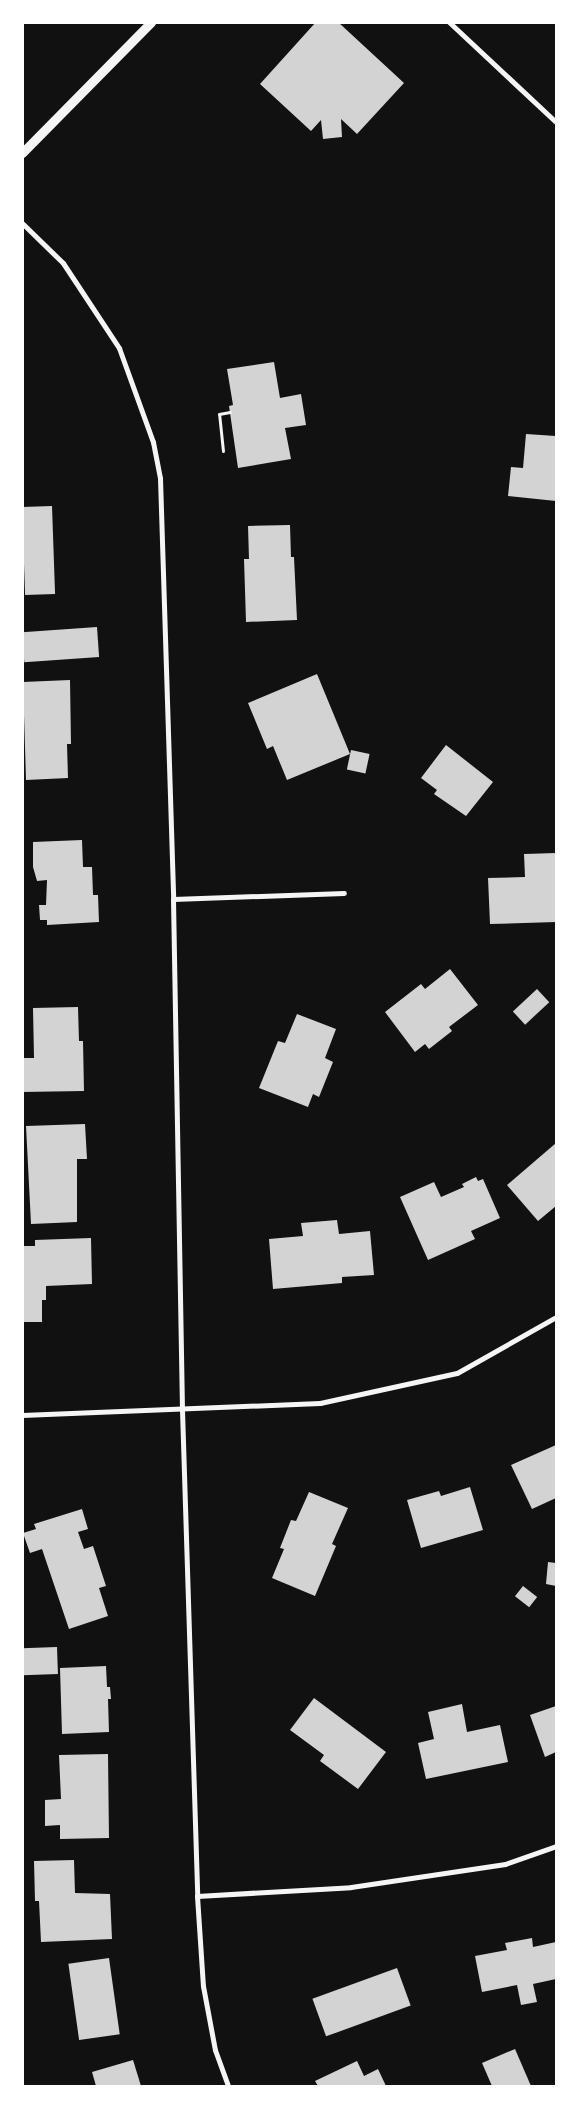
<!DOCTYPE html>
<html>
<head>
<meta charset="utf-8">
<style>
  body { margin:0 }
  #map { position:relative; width:579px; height:2109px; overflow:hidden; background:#111; font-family:Quicksand,sans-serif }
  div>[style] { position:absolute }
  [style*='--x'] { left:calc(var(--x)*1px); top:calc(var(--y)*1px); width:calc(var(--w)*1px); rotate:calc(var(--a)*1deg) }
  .building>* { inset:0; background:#d3d3d3; transform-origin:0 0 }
  .path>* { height:3px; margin:-1.5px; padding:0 1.5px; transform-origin:1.5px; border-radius:1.5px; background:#f5f5f5 }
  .minor>* { height:5px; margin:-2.5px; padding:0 2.5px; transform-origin:2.5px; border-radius:2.5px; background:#f5f5f5 }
  .tertiary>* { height:9px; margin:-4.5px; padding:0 4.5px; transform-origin:4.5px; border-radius:4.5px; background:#f5f5f5 }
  span { translate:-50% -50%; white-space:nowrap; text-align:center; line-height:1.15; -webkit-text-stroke:5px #fff; paint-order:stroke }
  .frame { position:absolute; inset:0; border:24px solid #fff; pointer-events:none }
</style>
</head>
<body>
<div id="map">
  <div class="building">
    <i style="clip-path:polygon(316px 22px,338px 22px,404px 83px,357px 134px,341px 119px,342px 137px,323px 139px,321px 120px,311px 131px,260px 84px)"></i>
    <i style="clip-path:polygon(274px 362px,280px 398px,301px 394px,306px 425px,285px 428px,291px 459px,238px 468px,229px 406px,233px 405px,227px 369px)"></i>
    <i style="clip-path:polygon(526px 434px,556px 436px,556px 501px,508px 496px,511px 467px,523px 468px)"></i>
    <i style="left:52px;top:506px;width:88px;height:30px;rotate:88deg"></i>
    <i style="clip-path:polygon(290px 525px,291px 557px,294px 557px,297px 620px,246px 622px,244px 559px,249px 559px,248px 526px)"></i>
    <i style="left:97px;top:627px;width:30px;height:75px;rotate:86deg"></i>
    <i style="clip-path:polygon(317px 674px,350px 754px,287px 780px,273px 746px,267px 749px,248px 703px)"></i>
    <i style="clip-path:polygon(70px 680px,71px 744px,67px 744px,68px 778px,26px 780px,23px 682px)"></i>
    <i style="clip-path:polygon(446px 745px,493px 782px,466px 816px,434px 794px,437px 790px,421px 778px)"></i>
    <i style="left:351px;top:750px;width:19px;height:20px;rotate:12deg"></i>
    <i style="clip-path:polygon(82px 840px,83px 867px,92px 867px,93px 895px,98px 895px,99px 922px,47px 925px,47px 920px,40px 920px,39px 905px,46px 905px,47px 880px,37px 881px,33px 867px,33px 842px)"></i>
    <i style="clip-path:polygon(556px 853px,556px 922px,490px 924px,488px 878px,525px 877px,524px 854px)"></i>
    <i style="clip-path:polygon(450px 969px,478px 1005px,449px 1027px,452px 1031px,429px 1049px,425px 1044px,415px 1052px,385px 1012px,421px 984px,425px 989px)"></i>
    <i style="left:537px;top:989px;width:18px;height:33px;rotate:47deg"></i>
    <i style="clip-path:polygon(78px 1007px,79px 1041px,83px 1041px,84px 1091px,22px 1092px,22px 1058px,34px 1058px,33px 1008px)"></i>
    <i style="clip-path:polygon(297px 1014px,336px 1029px,325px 1058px,333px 1062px,319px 1097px,313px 1094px,308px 1107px,259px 1088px,278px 1041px,285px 1043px)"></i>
    <i style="clip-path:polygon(85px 1124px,87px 1159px,77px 1159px,77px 1222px,31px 1224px,26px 1126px)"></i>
    <i style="clip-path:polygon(556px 1143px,556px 1206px,538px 1221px,507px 1185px)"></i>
    <i style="clip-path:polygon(476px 1177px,478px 1181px,483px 1179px,500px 1218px,471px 1231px,475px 1239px,428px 1260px,400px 1197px,434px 1182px,441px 1197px,464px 1187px,462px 1184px)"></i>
    <i style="clip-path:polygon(337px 1220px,339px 1234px,370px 1231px,374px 1275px,342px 1277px,342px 1283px,273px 1289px,269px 1239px,303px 1236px,301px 1223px)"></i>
    <i style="clip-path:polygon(91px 1238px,92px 1284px,46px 1286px,46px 1300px,42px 1300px,42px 1322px,22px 1322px,22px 1246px,35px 1246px,35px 1240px)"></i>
    <i style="clip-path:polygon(556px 1445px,556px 1498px,532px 1509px,511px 1465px)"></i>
    <i style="clip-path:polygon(470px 1487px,483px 1530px,421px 1548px,407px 1500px,439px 1491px,441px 1496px)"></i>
    <i style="clip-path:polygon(309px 1492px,348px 1508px,332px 1544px,336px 1546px,315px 1596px,272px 1578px,284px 1549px,280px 1548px,291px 1520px,296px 1521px)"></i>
    <i style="clip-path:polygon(82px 1509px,88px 1529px,78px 1532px,84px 1549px,93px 1546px,106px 1586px,99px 1588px,108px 1616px,69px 1629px,42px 1549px,30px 1553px,23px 1533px,36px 1529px,34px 1524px)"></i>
    <i style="clip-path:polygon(548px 1562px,556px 1563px,556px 1586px,546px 1584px)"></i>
    <i style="left:523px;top:1586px;width:18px;height:13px;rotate:38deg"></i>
    <i style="left:57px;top:1647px;width:27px;height:35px;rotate:88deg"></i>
    <i style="clip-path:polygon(106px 1666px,107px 1687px,110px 1687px,111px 1699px,108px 1699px,109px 1732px,62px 1734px,60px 1668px)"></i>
    <i style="clip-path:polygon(314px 1698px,386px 1752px,358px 1789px,320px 1761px,324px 1755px,290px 1730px)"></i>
    <i style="clip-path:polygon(462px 1704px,467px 1732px,500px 1725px,508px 1762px,426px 1779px,418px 1743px,434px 1739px,428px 1712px)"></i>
    <i style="clip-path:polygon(556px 1706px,556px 1752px,545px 1757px,530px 1715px)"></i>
    <i style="clip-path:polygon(108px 1754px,109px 1838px,60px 1839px,60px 1825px,45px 1826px,45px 1800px,61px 1799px,59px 1755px)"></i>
    <i style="clip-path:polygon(74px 1860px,75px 1893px,110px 1894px,112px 1939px,41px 1942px,39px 1901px,35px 1901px,34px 1861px)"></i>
    <i style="clip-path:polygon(532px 1938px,533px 1947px,556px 1942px,556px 1979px,533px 1984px,537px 2002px,521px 2005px,517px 1985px,482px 1992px,475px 1956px,507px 1950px,505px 1943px)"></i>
    <i style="left:109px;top:1958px;width:77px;height:41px;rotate:82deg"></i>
    <i style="left:397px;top:1968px;width:40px;height:90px;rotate:70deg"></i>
    <i style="clip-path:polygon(515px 2049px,531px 2086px,492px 2086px,482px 2063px)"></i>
    <i style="clip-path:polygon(133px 2060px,141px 2086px,96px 2086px,92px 2072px)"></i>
    <i style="clip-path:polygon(357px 2061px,364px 2076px,378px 2069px,386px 2086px,318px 2086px,315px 2081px)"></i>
  </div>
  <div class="path">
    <i style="--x:223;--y:451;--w:37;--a:-96"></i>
    <i style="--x:219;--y:414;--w:11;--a:-10"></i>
  </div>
  <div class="minor">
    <i style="--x:449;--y:22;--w:146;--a:43.1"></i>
    <i style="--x:22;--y:223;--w:57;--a:44.3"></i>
    <i style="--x:63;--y:263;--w:102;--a:56.6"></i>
    <i style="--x:119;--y:348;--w:100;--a:70.1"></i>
    <i style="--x:153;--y:442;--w:37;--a:79"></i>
    <i style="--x:160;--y:478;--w:421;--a:88.2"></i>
    <i style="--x:173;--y:899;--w:511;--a:88.99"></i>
    <i style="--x:182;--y:1410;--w:486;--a:88.2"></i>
    <i style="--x:197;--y:1896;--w:90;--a:86.2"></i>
    <i style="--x:203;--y:1986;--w:65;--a:79.4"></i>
    <i style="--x:215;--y:2050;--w:38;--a:70"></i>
    <i style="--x:173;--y:899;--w:171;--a:-2"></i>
    <i style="--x:22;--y:1415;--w:298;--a:-2.3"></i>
    <i style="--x:320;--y:1403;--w:140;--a:-12.4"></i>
    <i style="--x:457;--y:1373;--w:114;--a:-29.5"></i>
    <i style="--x:197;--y:1896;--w:154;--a:-3.3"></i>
    <i style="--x:351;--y:1887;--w:156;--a:-8.5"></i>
    <i style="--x:505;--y:1864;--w:54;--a:-19.4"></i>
  </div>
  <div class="tertiary">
    <i style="--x:22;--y:153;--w:184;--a:-45.4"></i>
  </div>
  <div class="frame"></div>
</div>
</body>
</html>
